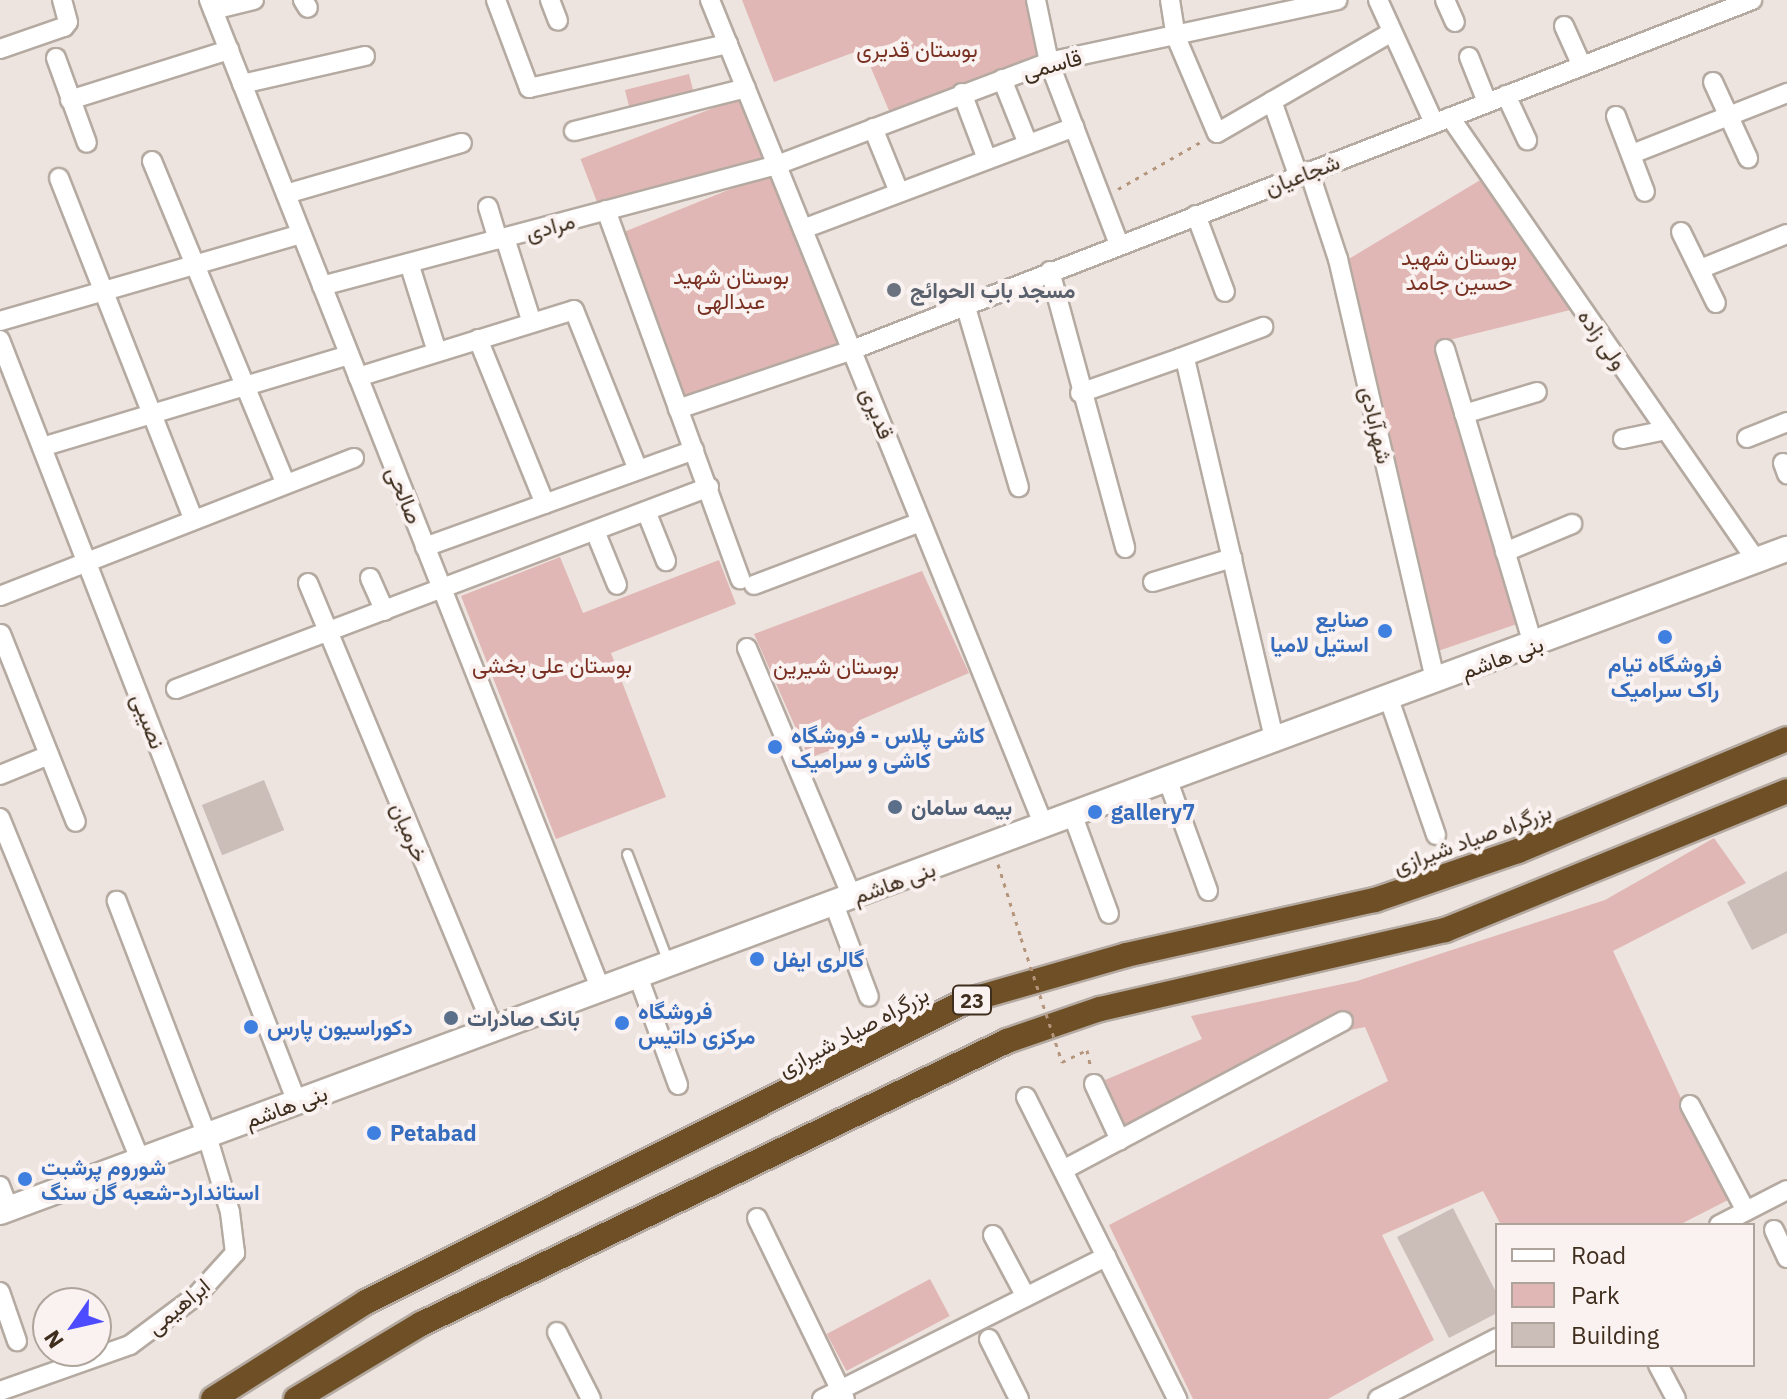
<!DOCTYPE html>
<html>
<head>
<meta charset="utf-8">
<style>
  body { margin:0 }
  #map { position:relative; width:1787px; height:1399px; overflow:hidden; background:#ede4df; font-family:"IBM Plex Sans",Vazirmatn,sans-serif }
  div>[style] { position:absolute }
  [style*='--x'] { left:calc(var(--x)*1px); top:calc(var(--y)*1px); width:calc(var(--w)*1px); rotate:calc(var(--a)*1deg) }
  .green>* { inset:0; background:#e1b7b5; transform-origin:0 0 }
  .building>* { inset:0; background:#cbbeb8; transform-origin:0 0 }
  .path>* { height:3px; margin-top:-1.5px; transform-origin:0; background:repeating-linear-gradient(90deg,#b4957c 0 4px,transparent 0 10px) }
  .roads { filter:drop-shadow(2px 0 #b5aaa1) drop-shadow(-2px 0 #b5aaa1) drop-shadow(0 2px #b5aaa1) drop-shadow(0 -2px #b5aaa1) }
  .lane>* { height:9px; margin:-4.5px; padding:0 4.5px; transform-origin:4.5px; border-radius:4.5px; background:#fff }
  .street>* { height:18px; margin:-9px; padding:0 9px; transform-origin:9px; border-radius:9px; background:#fff }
  .secondary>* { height:24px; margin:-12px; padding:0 12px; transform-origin:12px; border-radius:12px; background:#fff }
  .highway>* { height:24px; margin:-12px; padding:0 12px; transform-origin:12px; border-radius:12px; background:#6e4f26 }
  .path-bridge>* { height:3px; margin-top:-1.5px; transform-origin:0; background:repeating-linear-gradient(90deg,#b4957c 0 4px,transparent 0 10px) }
  .dots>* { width:22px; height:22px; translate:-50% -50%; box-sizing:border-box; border:4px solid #f9f2f0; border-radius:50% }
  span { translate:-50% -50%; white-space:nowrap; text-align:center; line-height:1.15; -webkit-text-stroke:8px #f9f2f0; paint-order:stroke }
  .shield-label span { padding:2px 6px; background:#f9f2f0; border:2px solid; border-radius:6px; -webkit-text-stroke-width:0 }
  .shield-label { font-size:20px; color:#3f2e1e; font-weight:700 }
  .park-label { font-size:22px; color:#7a3123 }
  .street-label { font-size:22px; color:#3f2e1e }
  .worship-label { font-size:22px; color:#5b616d; font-weight:700 }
  .left { translate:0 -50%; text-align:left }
  .shop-label { font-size:22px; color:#366cbe; font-weight:700 }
  .right { translate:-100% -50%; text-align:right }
  .service-label { font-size:22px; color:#4e5e75; font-weight:700 }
  .legend { position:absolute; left:1495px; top:1223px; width:260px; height:144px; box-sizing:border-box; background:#f9f2f0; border:2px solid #afa49c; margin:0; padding:10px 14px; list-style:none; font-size:24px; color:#3f2e1e }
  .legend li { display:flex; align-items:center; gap:16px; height:40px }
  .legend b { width:40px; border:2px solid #afa49c }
  .north { position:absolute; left:32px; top:1287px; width:80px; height:80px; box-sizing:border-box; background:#f9f2f0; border:2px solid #afa49c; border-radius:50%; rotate:236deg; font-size:22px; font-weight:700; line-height:32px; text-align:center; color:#3f2e1e }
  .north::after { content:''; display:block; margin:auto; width:28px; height:36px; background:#4d4bff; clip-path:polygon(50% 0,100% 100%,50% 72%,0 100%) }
</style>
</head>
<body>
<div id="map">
  <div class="green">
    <i style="clip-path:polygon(742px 0,1028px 0,1040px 60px,890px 113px,863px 49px,774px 82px)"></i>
    <i style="left:689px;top:74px;width:25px;height:66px;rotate:76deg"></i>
    <i style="left:742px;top:97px;width:69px;height:173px;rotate:69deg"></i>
    <i style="left:775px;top:171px;width:188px;height:167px;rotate:68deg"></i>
    <i style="clip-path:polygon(1482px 179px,1574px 309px,1437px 343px,1520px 623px,1438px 651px,1347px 260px)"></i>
    <i style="clip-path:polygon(560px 557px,583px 613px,719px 560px,736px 604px,611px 653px,666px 797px,556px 839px,461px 596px)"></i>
    <i style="clip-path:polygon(922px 571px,969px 673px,860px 720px,862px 739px,809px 758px,754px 634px)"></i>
    <i style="clip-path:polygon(1714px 838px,1746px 883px,1613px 951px,1728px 1200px,1679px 1225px,1501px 1225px,1483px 1191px,1382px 1235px,1434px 1340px,1328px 1399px,1193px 1399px,1109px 1225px,1388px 1081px,1365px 1027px,1282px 1044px,1126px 1130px,1105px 1080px,1202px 1039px,1191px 1016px,1357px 981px,1605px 900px)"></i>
    <i style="left:930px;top:1279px;width:42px;height:117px;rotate:62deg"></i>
  </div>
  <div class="building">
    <i style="left:264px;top:780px;width:54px;height:67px;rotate:68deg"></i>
    <i style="clip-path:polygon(1787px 871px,1787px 933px,1752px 950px,1727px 902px)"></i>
    <i style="clip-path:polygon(1453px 1208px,1497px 1294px,1497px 1313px,1449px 1338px,1397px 1237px)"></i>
  </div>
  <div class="path">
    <i style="--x:1118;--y:189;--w:97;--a:-29.7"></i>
    <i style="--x:998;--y:864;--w:77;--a:72.7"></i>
    <i style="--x:1062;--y:1062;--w:28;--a:-26"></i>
    <i style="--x:1087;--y:1050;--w:19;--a:78"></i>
  </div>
  <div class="roads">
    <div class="lane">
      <i style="--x:627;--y:854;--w:116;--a:69.2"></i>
    </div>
    <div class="street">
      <i style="--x:209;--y:0;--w:1065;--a:68.4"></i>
      <i style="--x:303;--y:0;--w:9;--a:58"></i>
      <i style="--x:496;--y:0;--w:94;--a:69.4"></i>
      <i style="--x:529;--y:88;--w:204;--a:-12.5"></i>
      <i style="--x:550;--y:0;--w:22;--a:69"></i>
      <i style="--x:710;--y:0;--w:891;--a:67.98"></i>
      <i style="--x:1036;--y:0;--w:63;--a:78.2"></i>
      <i style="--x:1049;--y:62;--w:195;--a:69"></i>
      <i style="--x:1170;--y:0;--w:37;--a:81"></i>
      <i style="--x:1176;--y:37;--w:104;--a:66.9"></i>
      <i style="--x:1217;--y:133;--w:200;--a:-30"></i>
      <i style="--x:1378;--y:0;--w:135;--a:65.5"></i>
      <i style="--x:1445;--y:0;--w:24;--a:66"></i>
      <i style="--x:213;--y:10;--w:42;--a:-13.7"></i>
      <i style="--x:1564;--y:26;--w:44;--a:65.8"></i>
      <i style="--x:0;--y:49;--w:68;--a:-19"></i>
      <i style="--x:64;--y:27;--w:6;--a:-51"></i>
      <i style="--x:68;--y:22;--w:23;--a:-105"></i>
      <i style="--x:1469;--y:57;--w:48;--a:68.2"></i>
      <i style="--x:56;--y:58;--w:90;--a:70"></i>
      <i style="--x:1002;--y:79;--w:70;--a:68.2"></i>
      <i style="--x:1713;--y:82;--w:84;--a:65.3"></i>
      <i style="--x:242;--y:84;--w:126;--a:-12.8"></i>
      <i style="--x:962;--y:93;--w:71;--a:69.3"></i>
      <i style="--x:1506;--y:95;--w:50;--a:65"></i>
      <i style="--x:70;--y:100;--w:167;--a:-17.5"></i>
      <i style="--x:1272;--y:101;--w:78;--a:70.6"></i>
      <i style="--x:1616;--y:116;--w:81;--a:69.1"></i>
      <i style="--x:1450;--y:117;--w:538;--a:55.37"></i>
      <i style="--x:873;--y:128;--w:69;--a:67.9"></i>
      <i style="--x:574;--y:131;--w:177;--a:-14"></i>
      <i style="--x:1632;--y:154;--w:167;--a:-21.5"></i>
      <i style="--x:152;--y:161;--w:347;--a:67.5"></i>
      <i style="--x:1309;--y:171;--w:93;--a:71.8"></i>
      <i style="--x:1338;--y:259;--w:434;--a:77"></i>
      <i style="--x:59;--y:178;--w:365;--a:68.5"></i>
      <i style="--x:286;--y:194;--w:183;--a:-16.2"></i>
      <i style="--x:488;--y:207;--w:34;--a:73"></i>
      <i style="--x:606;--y:210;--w:393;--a:70"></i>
      <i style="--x:1196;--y:215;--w:82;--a:69.4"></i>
      <i style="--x:803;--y:229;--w:290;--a:-20.6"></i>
      <i style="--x:1681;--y:232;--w:79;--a:63.8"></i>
      <i style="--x:505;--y:238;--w:89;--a:72.4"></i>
      <i style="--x:409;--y:263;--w:93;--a:72.5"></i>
      <i style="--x:1700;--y:269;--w:94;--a:-21.9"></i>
      <i style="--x:1050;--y:271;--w:287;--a:74.8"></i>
      <i style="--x:322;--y:286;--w:471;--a:-14.9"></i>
      <i style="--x:777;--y:165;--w:291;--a:-20.7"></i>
      <i style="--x:1049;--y:62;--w:295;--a:-12.1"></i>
      <i style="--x:965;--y:304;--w:191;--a:73.6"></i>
      <i style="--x:0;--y:321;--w:313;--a:-16.1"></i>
      <i style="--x:478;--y:339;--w:178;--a:67.9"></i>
      <i style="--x:0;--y:340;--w:818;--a:68.71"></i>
      <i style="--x:1445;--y:349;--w:309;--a:73.4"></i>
      <i style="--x:1180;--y:358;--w:89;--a:-20.5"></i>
      <i style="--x:358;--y:377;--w:226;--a:-17.2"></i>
      <i style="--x:574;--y:310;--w:172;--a:68.2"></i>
      <i style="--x:1080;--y:393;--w:106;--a:-19.3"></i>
      <i style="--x:1180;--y:358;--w:8;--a:40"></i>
      <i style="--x:1186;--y:363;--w:388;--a:76.8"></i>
      <i style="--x:678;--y:409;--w:184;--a:-18.7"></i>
      <i style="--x:852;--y:350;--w:966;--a:-21.25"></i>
      <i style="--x:1464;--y:414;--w:76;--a:-16.8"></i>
      <i style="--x:1747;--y:438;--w:43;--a:-21.8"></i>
      <i style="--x:1623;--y:439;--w:44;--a:-11.8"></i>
      <i style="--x:42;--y:447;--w:320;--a:-16.7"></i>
      <i style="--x:1783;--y:463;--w:12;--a:70"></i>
      <i style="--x:646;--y:511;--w:54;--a:68.2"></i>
      <i style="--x:595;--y:531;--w:58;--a:67.8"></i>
      <i style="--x:425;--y:547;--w:286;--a:-19.8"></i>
      <i style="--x:1505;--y:552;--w:73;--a:-22.7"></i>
      <i style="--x:370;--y:578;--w:36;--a:66"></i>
      <i style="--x:1153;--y:582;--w:83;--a:-16.9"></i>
      <i style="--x:308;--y:583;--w:484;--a:67.4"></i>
      <i style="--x:754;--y:585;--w:178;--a:-20.7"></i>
      <i style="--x:0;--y:596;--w:380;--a:-21.3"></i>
      <i style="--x:1;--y:634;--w:202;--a:68.3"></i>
      <i style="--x:747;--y:648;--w:270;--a:67.1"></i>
      <i style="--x:176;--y:689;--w:570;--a:-20.76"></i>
      <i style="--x:1389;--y:699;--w:144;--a:70.9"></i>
      <i style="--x:0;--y:775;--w:53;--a:-22.2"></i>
      <i style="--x:1168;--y:781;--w:117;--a:70"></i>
      <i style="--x:1073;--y:816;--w:104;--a:69.8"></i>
      <i style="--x:0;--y:818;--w:370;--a:67.7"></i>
      <i style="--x:834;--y:904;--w:99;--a:69.4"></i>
      <i style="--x:638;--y:976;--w:116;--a:69.8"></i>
      <i style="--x:1094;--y:1084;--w:62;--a:65.1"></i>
      <i style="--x:1026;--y:1097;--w:338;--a:63.4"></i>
      <i style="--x:1690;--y:1105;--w:120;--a:62.2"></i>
      <i style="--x:1063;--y:1170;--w:317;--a:-28"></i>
      <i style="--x:0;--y:1186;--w:25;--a:69"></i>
      <i style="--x:757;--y:1218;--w:201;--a:64.1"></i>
      <i style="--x:1719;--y:1225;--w:76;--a:-27.2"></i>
      <i style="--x:1774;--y:1230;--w:31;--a:65"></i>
      <i style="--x:993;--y:1235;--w:70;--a:62"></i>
      <i style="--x:0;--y:1292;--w:52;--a:70.9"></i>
      <i style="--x:557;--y:1332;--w:75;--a:63.1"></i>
      <i style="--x:989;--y:1339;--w:67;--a:63.4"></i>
      <i style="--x:1658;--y:1365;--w:38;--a:62"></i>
      <i style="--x:0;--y:1391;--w:138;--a:-19.5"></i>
      <i style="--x:130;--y:1345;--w:84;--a:-36.7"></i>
      <i style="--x:197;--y:1295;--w:57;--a:-47.9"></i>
      <i style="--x:235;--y:1253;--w:41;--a:-97"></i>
      <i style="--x:230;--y:1212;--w:79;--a:-106.8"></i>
      <i style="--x:207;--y:1136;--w:252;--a:-111"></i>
      <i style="--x:822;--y:1399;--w:318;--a:-26.6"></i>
      <i style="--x:1378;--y:1399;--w:134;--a:-27.1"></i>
    </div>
    <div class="secondary">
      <i style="--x:0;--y:1212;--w:1906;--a:-20.36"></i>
    </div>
    <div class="highway">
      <i style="--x:213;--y:1399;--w:181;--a:-32.4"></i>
      <i style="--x:366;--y:1302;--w:671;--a:-26.64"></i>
      <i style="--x:966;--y:1001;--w:166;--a:-16"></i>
      <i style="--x:1126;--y:955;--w:255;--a:-12.5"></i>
      <i style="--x:1375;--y:900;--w:151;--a:-18.9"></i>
      <i style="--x:1518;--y:851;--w:291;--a:-22.6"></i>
      <i style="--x:296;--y:1399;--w:146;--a:-31"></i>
      <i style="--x:421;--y:1324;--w:651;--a:-25.78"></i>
      <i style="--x:1007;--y:1041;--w:98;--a:-19"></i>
      <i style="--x:1100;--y:1009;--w:354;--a:-12.9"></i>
      <i style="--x:1445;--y:930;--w:369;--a:-22.1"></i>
    </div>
  </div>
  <div class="path-bridge">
    <i style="--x:1021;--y:938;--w:131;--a:71.7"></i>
  </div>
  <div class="dots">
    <i style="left:894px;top:290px;background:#6b7280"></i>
    <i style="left:1385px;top:631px;background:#3f7fe0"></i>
    <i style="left:1665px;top:637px;background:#3f7fe0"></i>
    <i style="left:775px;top:747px;background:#3f7fe0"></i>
    <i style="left:895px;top:807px;background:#5c6f8a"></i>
    <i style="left:1095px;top:812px;background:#3f7fe0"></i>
    <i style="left:757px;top:959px;background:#3f7fe0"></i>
    <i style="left:451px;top:1018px;background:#5c6f8a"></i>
    <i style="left:622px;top:1023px;background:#3f7fe0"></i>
    <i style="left:251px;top:1027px;background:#3f7fe0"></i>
    <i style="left:374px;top:1133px;background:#3f7fe0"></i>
    <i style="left:25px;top:1179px;background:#3f7fe0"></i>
  </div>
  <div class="shield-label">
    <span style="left:972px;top:1000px">23</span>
  </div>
  <div class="park-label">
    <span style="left:917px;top:49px">بوستان قدیری</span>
    <span style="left:1459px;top:269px">بوستان شهید<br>حسین جامد</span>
    <span style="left:731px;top:288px">بوستان شهید<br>عبدالهی</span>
    <span style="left:552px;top:665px">بوستان علی بخشی</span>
    <span style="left:836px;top:666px">بوستان شیرین</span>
  </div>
  <div class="street-label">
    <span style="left:1052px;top:64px;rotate:-15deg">قاسمی</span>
    <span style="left:1302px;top:174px;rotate:-21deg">شجاعیان</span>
    <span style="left:550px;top:226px;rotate:-15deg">مرادی</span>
    <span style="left:1603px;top:339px;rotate:55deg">ولی زاده</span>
    <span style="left:878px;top:413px;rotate:68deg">قدیری</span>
    <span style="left:1377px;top:425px;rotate:77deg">شهرآبادی</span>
    <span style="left:405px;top:495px;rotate:68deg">صالحی</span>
    <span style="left:1502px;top:657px;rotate:-20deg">بنی هاشم</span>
    <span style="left:149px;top:721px;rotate:69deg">نصیبی</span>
    <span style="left:410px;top:832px;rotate:67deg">خرمیان</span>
    <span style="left:1472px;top:838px;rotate:-20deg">بزرگراه صیاد شیرازی</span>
    <span style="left:894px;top:882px;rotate:-20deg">بنی هاشم</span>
    <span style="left:853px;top:1031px;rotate:-28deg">بزرگراه صیاد شیرازی</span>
    <span style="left:286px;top:1106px;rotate:-20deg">بنی هاشم</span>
    <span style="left:178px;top:1306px;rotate:-40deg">ابراهیمی</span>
  </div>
  <div class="worship-label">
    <span class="left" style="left:910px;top:290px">مسجد باب الحوائج</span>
  </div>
  <div class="shop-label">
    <span class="right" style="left:1369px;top:631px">صنایع<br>استیل لامیا</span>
    <span style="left:1665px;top:676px">فروشگاه تیام<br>راک سرامیک</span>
    <span class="left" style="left:791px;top:747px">کاشی پلاس - فروشگاه<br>کاشی و سرامیک</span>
    <span class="left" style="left:1111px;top:812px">gallery7</span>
    <span class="left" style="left:773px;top:959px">گالری ایفل</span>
    <span class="left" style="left:638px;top:1023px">فروشگاه<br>مرکزی داتیس</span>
    <span class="left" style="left:267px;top:1027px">دکوراسیون پارس</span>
    <span class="left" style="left:390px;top:1133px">Petabad</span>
    <span class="left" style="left:41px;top:1179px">شوروم پرشیت<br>استاندارد-شعبه گل سنگ</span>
  </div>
  <div class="service-label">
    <span class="left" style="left:911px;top:807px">بیمه سامان</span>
    <span class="left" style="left:467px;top:1018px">بانک صادرات</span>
  </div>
  <ul class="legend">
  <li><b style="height:10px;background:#fff"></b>Road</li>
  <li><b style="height:22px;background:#e1b7b5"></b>Park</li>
  <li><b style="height:22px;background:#cbbeb8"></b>Building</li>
  </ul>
  <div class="north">N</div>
</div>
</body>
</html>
